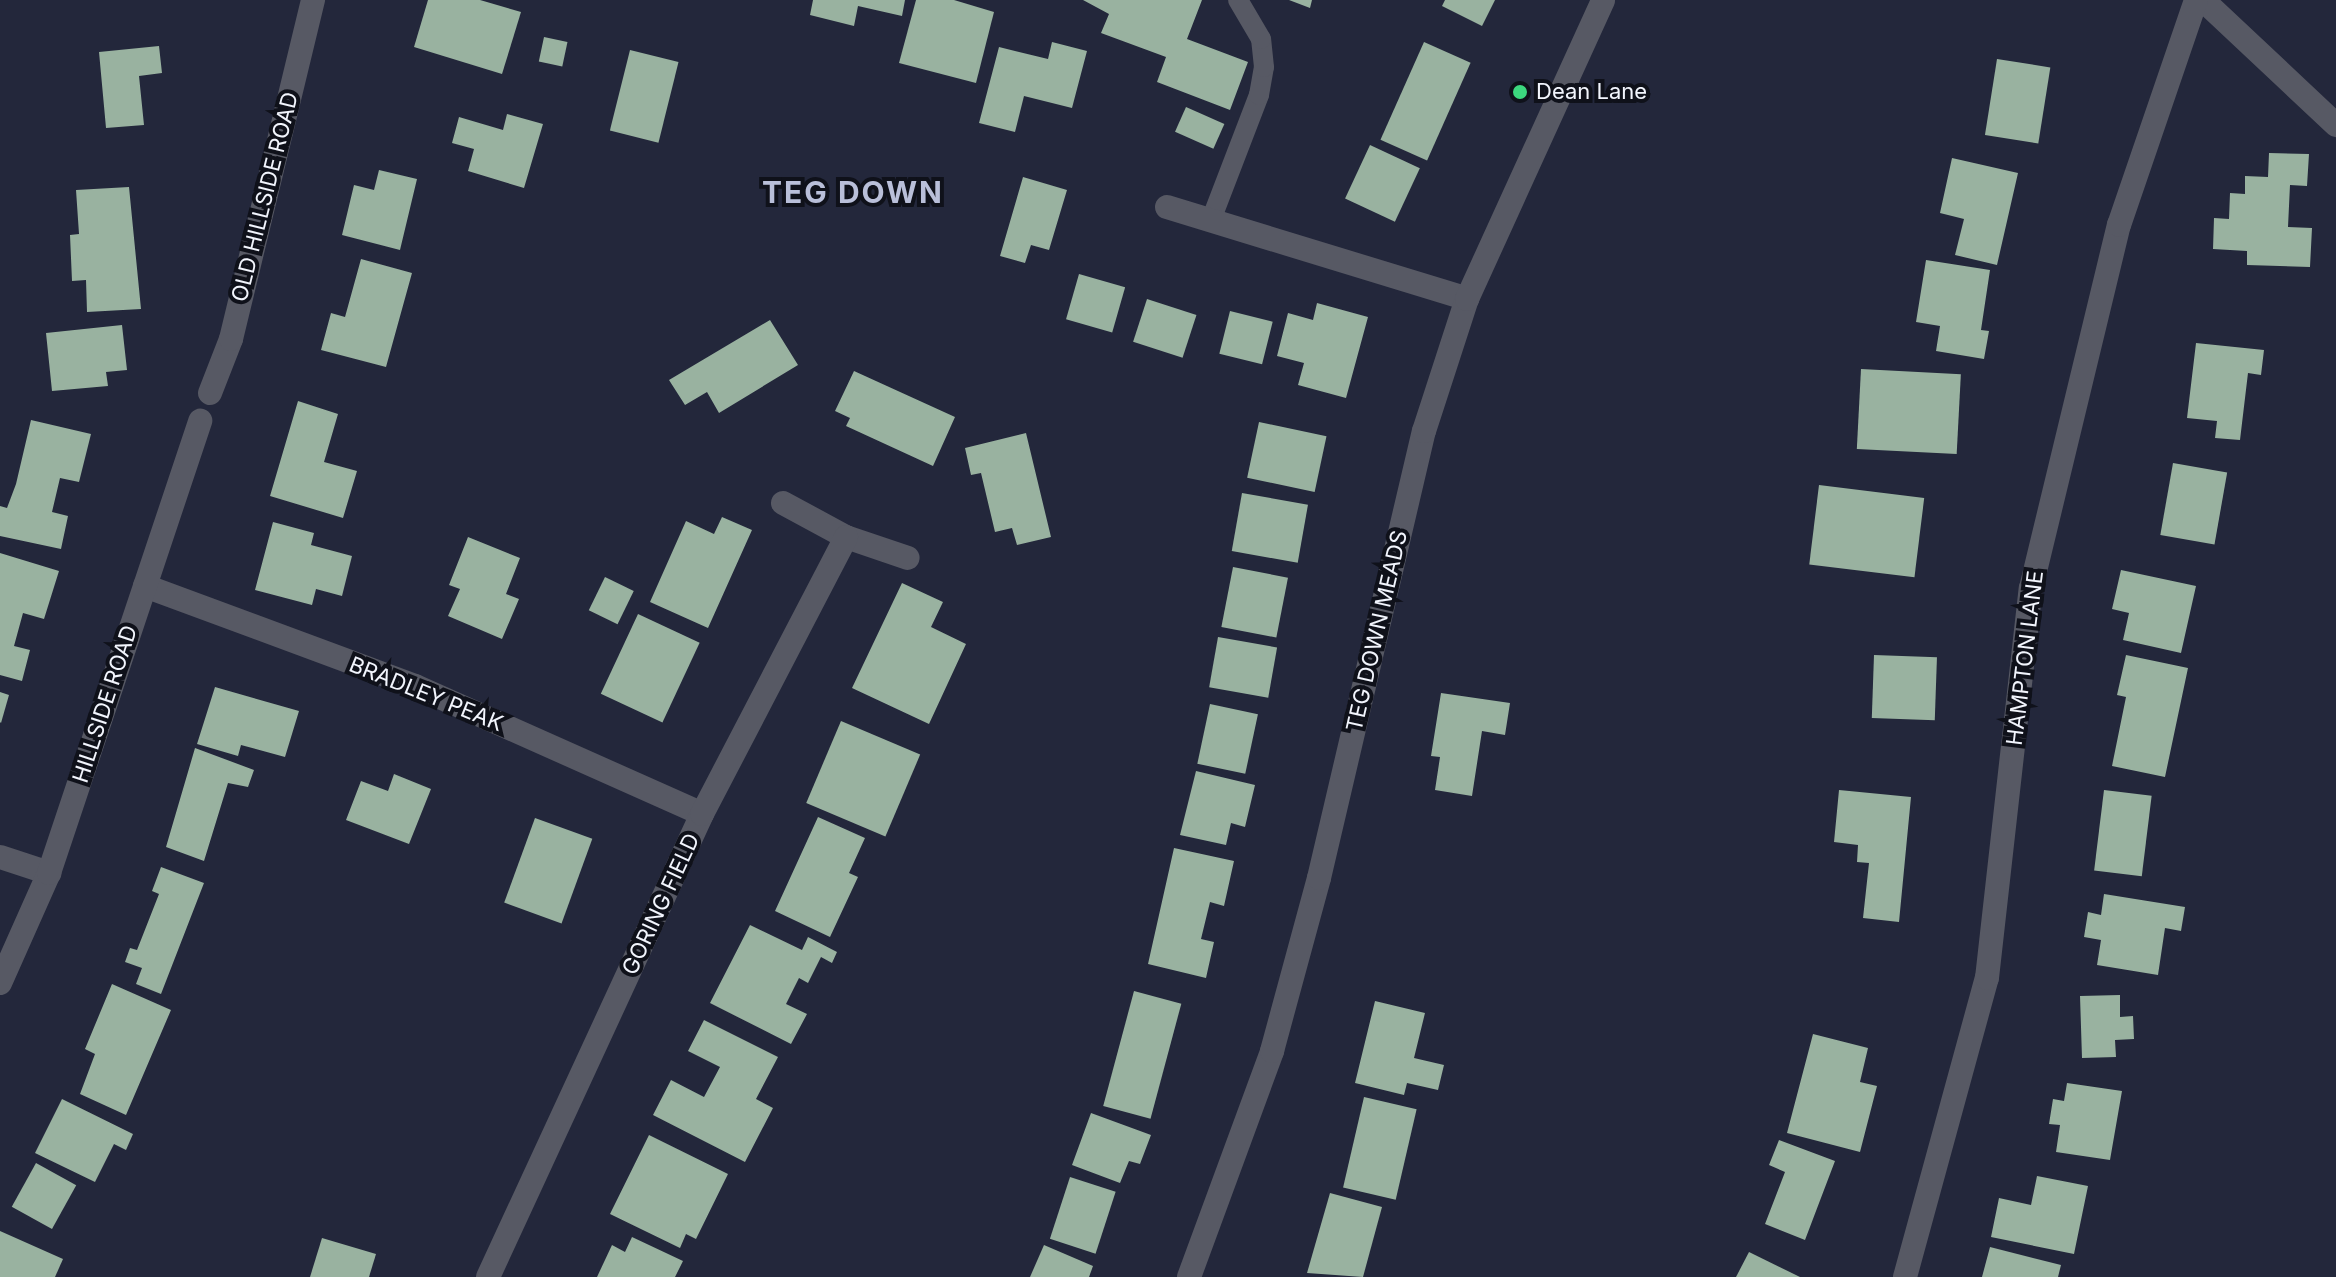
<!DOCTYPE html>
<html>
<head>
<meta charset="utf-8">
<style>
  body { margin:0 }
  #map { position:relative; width:2336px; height:1277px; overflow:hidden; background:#23273b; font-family:Inter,sans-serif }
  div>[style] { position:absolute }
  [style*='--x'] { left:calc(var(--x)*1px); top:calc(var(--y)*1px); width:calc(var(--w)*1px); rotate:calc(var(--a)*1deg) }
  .building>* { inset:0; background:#99b2a0; transform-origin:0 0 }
  .service>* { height:20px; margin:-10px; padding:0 10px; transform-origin:10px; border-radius:10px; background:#575964 }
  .minor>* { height:24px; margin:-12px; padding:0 12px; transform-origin:12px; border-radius:12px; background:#575964 }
  .dots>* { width:22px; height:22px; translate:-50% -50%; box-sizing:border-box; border:4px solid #0f111a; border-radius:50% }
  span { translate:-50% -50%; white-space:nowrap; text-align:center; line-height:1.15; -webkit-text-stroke:8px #0f111a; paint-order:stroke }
  .poi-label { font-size:22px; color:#f2f5fd }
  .left { translate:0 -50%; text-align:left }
  .street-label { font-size:22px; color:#f2f5fd }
  .district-label { font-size:30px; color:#b9bfd9; font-weight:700; letter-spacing:2px }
</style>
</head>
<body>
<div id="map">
  <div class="building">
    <i style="clip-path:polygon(428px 0,480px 0,521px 12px,502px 74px,414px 47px)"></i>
    <i style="clip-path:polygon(813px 0,905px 0,902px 16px,858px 6px,854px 26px,810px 15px)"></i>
    <i style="clip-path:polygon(916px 0,954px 0,994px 12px,976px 83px,899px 63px)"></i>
    <i style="clip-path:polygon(1083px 0,1202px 0,1187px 39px,1248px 62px,1230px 110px,1157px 82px,1166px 57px,1101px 33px,1109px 14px)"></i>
    <i style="clip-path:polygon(1289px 0,1312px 0,1310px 8px)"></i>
    <i style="clip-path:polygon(1445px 0,1495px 0,1482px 26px,1442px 6px)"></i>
    <i style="left:544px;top:37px;width:24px;height:25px;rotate:12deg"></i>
    <i style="clip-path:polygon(1052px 42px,1087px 51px,1072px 108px,1024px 96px,1015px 132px,979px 123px,999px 47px,1048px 59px)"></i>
    <i style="left:1424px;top:42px;width:51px;height:107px;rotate:24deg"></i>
    <i style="clip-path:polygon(159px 46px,162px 73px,139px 76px,144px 125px,106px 128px,99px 52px)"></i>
    <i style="left:630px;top:50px;width:50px;height:83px;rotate:14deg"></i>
    <i style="left:1997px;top:59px;width:54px;height:77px;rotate:9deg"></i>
    <i style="left:1186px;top:107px;width:42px;height:27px;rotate:24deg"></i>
    <i style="clip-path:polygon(507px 114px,543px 124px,524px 188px,468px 171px,474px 149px,452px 143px,459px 117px,503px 130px)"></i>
    <i style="left:1370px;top:145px;width:55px;height:59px;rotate:25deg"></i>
    <i style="clip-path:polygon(2269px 153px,2309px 154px,2307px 186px,2290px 185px,2288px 227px,2312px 228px,2310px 267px,2247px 265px,2247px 251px,2213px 249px,2214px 218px,2229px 219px,2230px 193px,2245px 194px,2245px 176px,2268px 177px)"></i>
    <i style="clip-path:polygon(1952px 158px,2018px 173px,1997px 265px,1955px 255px,1964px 219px,1940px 213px)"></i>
    <i style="clip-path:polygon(379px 170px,417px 179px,400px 250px,342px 235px,354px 185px,374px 190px)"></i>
    <i style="clip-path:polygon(1023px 177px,1067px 190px,1049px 250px,1031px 245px,1025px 263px,1000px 256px)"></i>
    <i style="clip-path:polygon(129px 187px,141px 309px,87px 312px,86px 280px,72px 281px,70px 235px,79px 234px,76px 190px)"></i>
    <i style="clip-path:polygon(361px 259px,412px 273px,386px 367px,321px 350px,331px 313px,345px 317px)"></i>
    <i style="clip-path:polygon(1926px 260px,1990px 270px,1981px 330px,1989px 331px,1984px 359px,1936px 351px,1940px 326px,1916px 322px)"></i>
    <i style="left:1079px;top:274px;width:48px;height:47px;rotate:16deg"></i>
    <i style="left:1147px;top:299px;width:52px;height:45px;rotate:18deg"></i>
    <i style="clip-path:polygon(1317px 303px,1368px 317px,1346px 398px,1298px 385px,1304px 363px,1277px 356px,1288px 313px,1313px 320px)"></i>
    <i style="left:1230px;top:311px;width:44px;height:44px;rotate:14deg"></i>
    <i style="clip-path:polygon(770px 320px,798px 365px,719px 413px,707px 392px,685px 405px,669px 380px)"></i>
    <i style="clip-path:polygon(122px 325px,127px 370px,106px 372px,108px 386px,52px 391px,46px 333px)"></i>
    <i style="clip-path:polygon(2196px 343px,2264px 350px,2261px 375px,2248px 373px,2240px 440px,2215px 438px,2217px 421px,2187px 418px)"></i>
    <i style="left:1861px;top:369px;width:100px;height:80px;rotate:3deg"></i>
    <i style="clip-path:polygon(854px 371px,955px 417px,933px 466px,846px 426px,850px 418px,835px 411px)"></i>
    <i style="clip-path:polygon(298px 401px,338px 414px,324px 462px,357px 471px,343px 518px,270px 496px)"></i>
    <i style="clip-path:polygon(31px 420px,91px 434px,79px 482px,60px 478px,52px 512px,68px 516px,61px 549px,0 536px,0 506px,7px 508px,16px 484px)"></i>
    <i style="left:1259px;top:422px;width:69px;height:57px;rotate:12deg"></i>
    <i style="clip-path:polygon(1026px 433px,1051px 537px,1017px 545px,1012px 528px,995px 532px,981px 473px,971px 475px,965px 448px)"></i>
    <i style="left:2173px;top:463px;width:55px;height:73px;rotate:10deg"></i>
    <i style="left:1819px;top:485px;width:106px;height:80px;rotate:7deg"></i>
    <i style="left:1242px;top:493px;width:67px;height:59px;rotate:10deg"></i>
    <i style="clip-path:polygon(722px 517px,752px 530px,708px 628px,650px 602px,686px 521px,714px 534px)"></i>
    <i style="clip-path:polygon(273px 522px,314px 533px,311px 545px,352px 556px,342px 596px,316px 589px,312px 605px,255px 590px)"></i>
    <i style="clip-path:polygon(468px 537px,520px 558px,506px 594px,519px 599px,502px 639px,448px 616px,460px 589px,449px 585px)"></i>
    <i style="clip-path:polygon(0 553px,59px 571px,44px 619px,23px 613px,14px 646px,30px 650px,22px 681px,0 675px)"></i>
    <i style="left:1233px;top:567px;width:56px;height:61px;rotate:11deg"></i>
    <i style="clip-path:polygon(2121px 570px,2196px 586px,2181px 653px,2123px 640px,2129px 613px,2112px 609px)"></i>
    <i style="left:605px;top:577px;width:32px;height:37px;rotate:26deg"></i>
    <i style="clip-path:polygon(902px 583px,943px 602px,931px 627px,966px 644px,929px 724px,852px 688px)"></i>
    <i style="left:638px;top:614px;width:68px;height:88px;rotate:25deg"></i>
    <i style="left:1218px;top:637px;width:60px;height:51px;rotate:10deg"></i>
    <i style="left:1874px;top:655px;width:63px;height:63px;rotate:2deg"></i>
    <i style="clip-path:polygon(2126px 655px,2188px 668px,2165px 777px,2112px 766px,2126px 697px,2117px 695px)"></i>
    <i style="clip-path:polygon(215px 687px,299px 711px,285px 757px,241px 745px,238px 756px,197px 744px)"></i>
    <i style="clip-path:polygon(0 692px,9px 695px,1px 723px,0 722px)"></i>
    <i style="clip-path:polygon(1441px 693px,1510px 703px,1505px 735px,1482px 731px,1472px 796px,1435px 790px,1440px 757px,1431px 756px)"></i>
    <i style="left:1210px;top:704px;width:49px;height:61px;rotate:12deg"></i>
    <i style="left:841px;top:721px;width:86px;height:89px;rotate:23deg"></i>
    <i style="clip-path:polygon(195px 748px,254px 770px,248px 787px,228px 783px,204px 861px,166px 847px)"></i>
    <i style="clip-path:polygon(1196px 771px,1255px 785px,1245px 827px,1231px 823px,1226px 845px,1180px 835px)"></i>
    <i style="clip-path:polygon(394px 774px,431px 789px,409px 844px,346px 820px,361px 781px,388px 791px)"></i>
    <i style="clip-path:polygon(1839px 790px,1911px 797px,1899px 922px,1863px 918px,1869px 863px,1857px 862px,1858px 845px,1834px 842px)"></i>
    <i style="left:2104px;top:790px;width:48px;height:81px;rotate:7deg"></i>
    <i style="clip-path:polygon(818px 817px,865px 838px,849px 873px,858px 877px,830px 937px,775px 911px)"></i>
    <i style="left:535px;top:818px;width:61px;height:90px;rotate:20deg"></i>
    <i style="clip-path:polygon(1174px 848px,1234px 861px,1224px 906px,1210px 902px,1201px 939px,1214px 942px,1206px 978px,1148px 964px)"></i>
    <i style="clip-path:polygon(161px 867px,204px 883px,161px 994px,136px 984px,142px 968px,125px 962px,130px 948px,137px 950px,159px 894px,152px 891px)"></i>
    <i style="clip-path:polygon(2104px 894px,2185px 907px,2181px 931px,2165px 928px,2158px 975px,2097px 965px,2101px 940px,2084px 937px,2088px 912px,2101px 915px)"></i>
    <i style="clip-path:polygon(750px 925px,802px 950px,808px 937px,837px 952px,832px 963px,821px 957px,808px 983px,799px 978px,786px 1004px,807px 1014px,791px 1044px,710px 1003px)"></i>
    <i style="clip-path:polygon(112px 984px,171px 1010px,126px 1115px,80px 1094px,95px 1054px,85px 1049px)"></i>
    <i style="left:1134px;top:991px;width:49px;height:119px;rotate:15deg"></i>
    <i style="clip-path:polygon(2120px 995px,2120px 1017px,2133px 1016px,2134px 1039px,2115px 1040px,2116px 1057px,2082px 1058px,2080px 996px)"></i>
    <i style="clip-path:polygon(1375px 1001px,1425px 1013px,1414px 1058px,1444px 1065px,1438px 1090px,1407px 1083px,1404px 1095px,1355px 1083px)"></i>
    <i style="clip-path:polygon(704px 1020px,778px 1057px,756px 1099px,773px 1108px,745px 1162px,653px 1115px,671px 1080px,704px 1097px,720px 1067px,688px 1051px)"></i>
    <i style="clip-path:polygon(1813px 1034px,1868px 1048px,1860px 1082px,1877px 1086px,1860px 1152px,1787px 1133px)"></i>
    <i style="clip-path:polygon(2067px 1083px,2122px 1091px,2110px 1160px,2056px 1152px,2060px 1125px,2049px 1124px,2053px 1099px,2064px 1101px)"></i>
    <i style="left:1364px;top:1097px;width:54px;height:93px;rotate:13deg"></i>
    <i style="clip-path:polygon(62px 1099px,133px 1134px,126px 1150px,114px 1144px,95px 1182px,35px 1153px)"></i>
    <i style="clip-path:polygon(1091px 1113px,1151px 1135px,1140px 1164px,1129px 1161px,1120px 1183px,1072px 1165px)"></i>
    <i style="clip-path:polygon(649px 1135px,728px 1174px,696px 1239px,686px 1234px,680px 1248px,610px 1214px)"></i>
    <i style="clip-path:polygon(1779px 1140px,1835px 1161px,1805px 1240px,1765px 1224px,1785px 1172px,1769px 1165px)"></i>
    <i style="left:36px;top:1163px;width:46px;height:50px;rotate:29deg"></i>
    <i style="clip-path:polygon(2037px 1176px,2088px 1186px,2074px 1254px,1991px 1237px,1999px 1198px,2031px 1205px)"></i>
    <i style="left:1070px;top:1177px;width:48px;height:65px;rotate:18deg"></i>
    <i style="clip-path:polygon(1330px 1193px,1382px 1207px,1363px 1277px,1307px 1273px)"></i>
    <i style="clip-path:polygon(0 1231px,63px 1259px,55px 1277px,0 1277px)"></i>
    <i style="clip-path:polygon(632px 1237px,683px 1261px,675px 1277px,597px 1277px,612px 1245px,625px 1252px)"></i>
    <i style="clip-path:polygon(322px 1238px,376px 1254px,369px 1277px,310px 1277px)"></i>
    <i style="clip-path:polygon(1044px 1245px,1093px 1266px,1089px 1277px,1030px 1277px)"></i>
    <i style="clip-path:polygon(1990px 1247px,2061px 1265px,2058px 1277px,1982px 1277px)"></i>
    <i style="clip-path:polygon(1749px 1252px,1800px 1277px,1736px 1277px)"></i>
  </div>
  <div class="service">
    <i style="--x:1211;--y:220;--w:134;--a:-69"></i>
    <i style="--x:1259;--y:95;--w:28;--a:-80"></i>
    <i style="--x:1264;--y:67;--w:28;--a:-96"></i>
    <i style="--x:1261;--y:39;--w:45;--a:-120.5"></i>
  </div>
  <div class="minor">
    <i style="--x:2203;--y:0;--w:183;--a:43.2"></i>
    <i style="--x:1167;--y:207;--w:314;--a:17"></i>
    <i style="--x:210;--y:393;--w:58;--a:-68.7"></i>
    <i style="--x:231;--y:339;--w:349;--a:-76.4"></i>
    <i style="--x:783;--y:503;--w:72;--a:28.4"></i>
    <i style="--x:846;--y:537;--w:65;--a:18.7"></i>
    <i style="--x:145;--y:586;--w:288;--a:20.3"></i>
    <i style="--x:415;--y:686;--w:314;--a:24"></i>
    <i style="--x:0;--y:857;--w:52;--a:18.1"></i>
    <i style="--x:0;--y:983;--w:120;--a:-66"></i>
    <i style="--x:49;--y:873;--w:477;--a:-71.5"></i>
    <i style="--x:488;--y:1277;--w:510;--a:-65.19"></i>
    <i style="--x:702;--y:814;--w:312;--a:-62.5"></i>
    <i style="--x:1189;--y:1277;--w:241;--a:-69.8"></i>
    <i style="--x:1272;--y:1051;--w:179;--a:-74.8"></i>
    <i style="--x:1319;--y:878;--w:459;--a:-76.8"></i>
    <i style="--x:1424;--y:431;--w:139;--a:-72"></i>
    <i style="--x:1467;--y:299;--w:328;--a:-65.5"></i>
    <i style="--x:1905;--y:1277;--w:310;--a:-74.7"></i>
    <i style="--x:1987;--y:978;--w:392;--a:-83.6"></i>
    <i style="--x:2031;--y:588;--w:374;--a:-76.4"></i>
    <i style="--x:2119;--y:225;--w:238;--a:-71.1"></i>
  </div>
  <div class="dots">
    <i style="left:1520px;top:92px;background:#3cd77e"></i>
  </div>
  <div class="poi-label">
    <span class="left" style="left:1536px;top:92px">Dean Lane</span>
  </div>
  <div class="street-label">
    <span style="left:265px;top:197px;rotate:-76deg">OLD HILLSIDE ROAD</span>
    <span style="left:1377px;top:631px;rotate:-77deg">TEG DOWN MEADS</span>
    <span style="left:2025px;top:658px;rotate:-83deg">HAMPTON LANE</span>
    <span style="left:426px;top:694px;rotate:22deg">BRADLEY PEAK</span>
    <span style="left:105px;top:704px;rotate:-72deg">HILLSIDE ROAD</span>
    <span style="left:661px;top:904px;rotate:-65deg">GORING FIELD</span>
  </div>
  <div class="district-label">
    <span style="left:853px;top:192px">TEG DOWN</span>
  </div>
</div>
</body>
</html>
